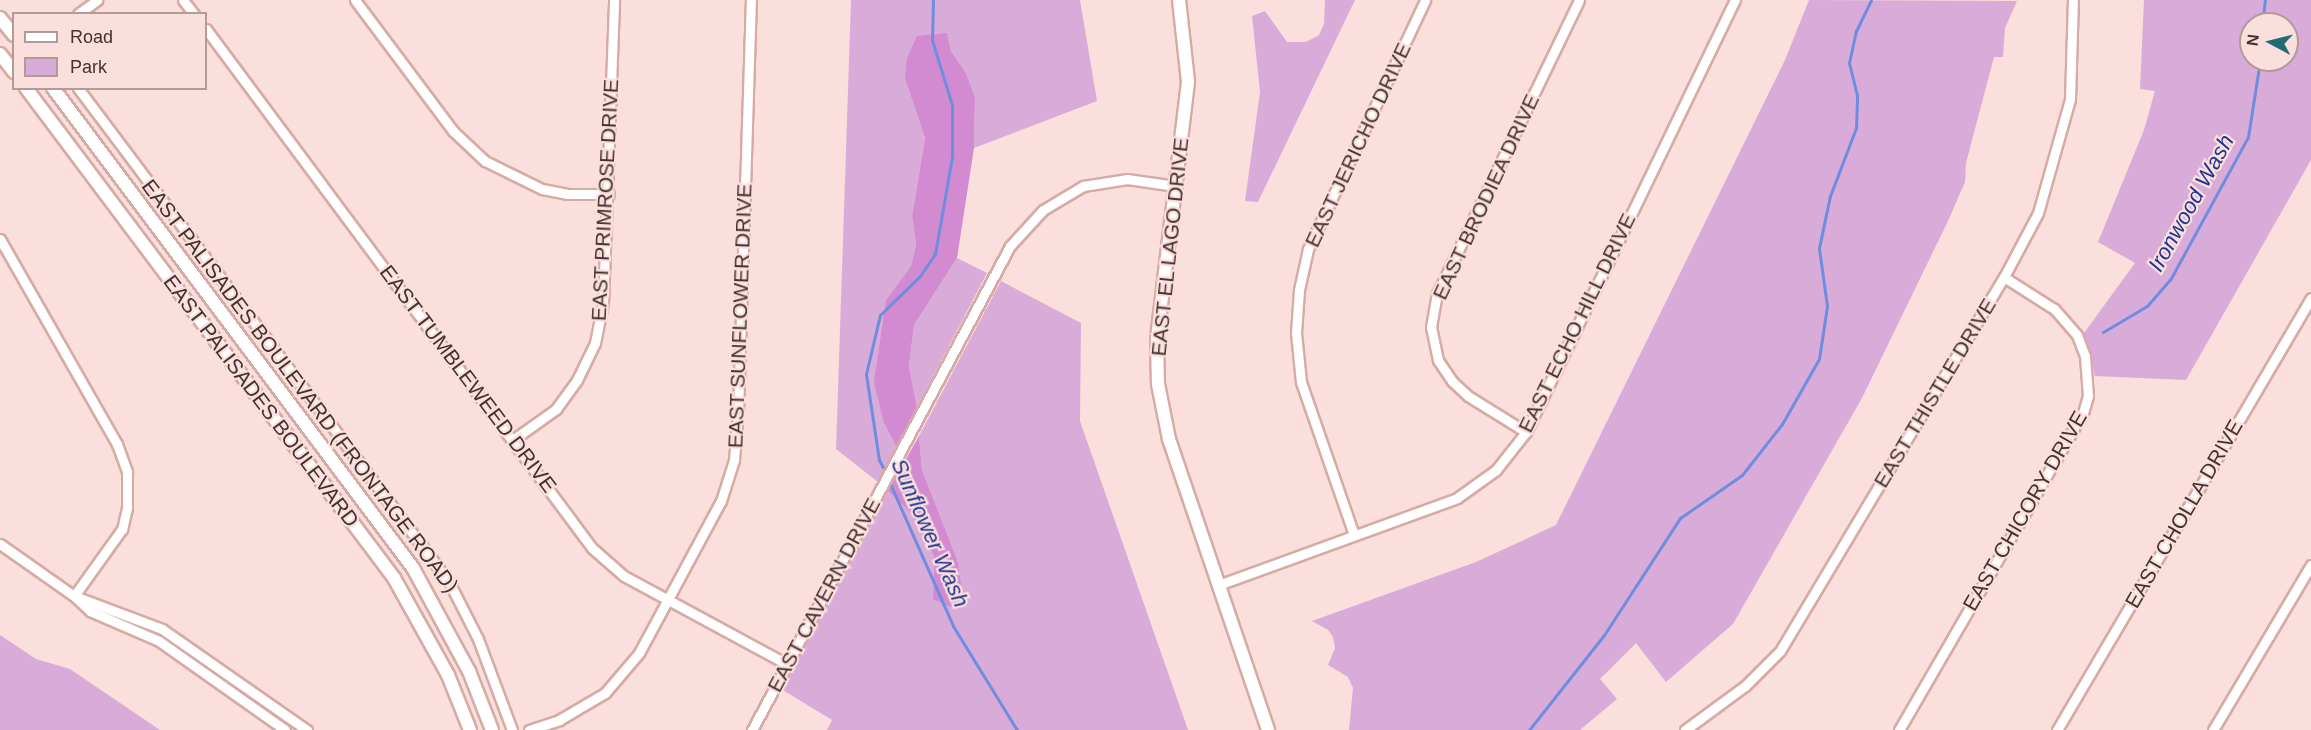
<!DOCTYPE html>
<html>
<head>
<meta charset="utf-8">
<style>
  body { margin:0 }
  #map { position:relative; width:2311px; height:730px; overflow:hidden; background:#fbdfdc; font-family:Helvetica,sans-serif }
  div>[style] { position:absolute }
  [style*='--x'] { left:calc(var(--x)*1px); top:calc(var(--y)*1px); width:calc(var(--w)*1px); rotate:calc(var(--a)*1deg) }
  .green>* { inset:0; background:#d9abd8 }
  .forest>* { inset:0; background:#d28bd1 }
  .stream>* { height:3px; margin:-1.5px; padding:0 1.5px; transform-origin:1.5px; border-radius:1.5px; background:#6f8dde }
  .roads { filter:drop-shadow(2px 0 #d6aba5) drop-shadow(-2px 0 #d6aba5) drop-shadow(0 2px #d6aba5) drop-shadow(0 -2px #d6aba5) }
  .minor>* { height:9px; margin:-4.5px; padding:0 4.5px; transform-origin:4.5px; border-radius:4.5px; background:#fff }
  .tertiary>* { height:12px; margin:-6px; padding:0 6px; transform-origin:6px; border-radius:6px; background:#fff }
  span { translate:-50% -50%; white-space:nowrap; text-align:center; line-height:1.15; -webkit-text-stroke:4.5px #fbdfdc; paint-order:stroke }
  .street-label { font-size:21px; color:#433230 }
  .water-label { font-size:22px; color:#1e3492; font-style:italic }
  .legend { position:absolute; left:12px; top:12px; width:195px; height:78px; box-sizing:border-box; background:#fbdfdc; border:2px solid #b19a97; margin:0; padding:8px 10px; list-style:none; font-size:18px; color:#433230 }
  .legend li { display:flex; align-items:center; gap:12px; height:30px }
  .legend b { width:30px; border:2px solid #b19a97 }
  .north { position:absolute; left:2239px; top:12px; width:60px; height:60px; box-sizing:border-box; background:#fbdfdc; border:2px solid #b19a97; border-radius:50%; rotate:277deg; font-size:16px; font-weight:700; line-height:24px; text-align:center; color:#433230 }
  .north::after { content:''; display:block; margin:auto; width:21px; height:27px; background:#206b74; clip-path:polygon(50% 0,100% 100%,50% 72%,0 100%) }
</style>
</head>
<body>
<div id="map">
  <div class="green">
    <i style="clip-path:polygon(851px 0,1080px 0,1097px 101px,974px 148px,975px 97px,966px 73px,951px 51px,947px 34px,905px 79px,925px 138px,912px 216px,916px 244px,911px 266px,886px 300px,884px 423px,896px 446px,878px 482px,836px 449px)"></i>
    <i style="clip-path:polygon(1325px 0,1355px 0,1258px 202px,1245px 201px,1260px 92px,1252px 16px,1265px 11px,1287px 42px,1306px 42px,1319px 35px,1324px 24px)"></i>
    <i style="clip-path:polygon(1809px 0,2017px 1px,2005px 28px,2003px 57px,1994px 57px,1966px 163px,1965px 182px,1948px 221px,1862px 398px,1733px 624px,1666px 682px,1636px 643px,1600px 679px,1617px 699px,1580px 730px,1349px 730px,1353px 688px,1348px 677px,1328px 665px,1335px 648px,1333px 637px,1328px 630px,1312px 621px,1476px 562px,1556px 525px,1785px 60px)"></i>
    <i style="clip-path:polygon(evenodd,2144px 0,2311px 0,2311px 160px,2186px 380px,2095px 376px,2084px 333px,2135px 263px,2098px 242px,2144px 130px,2155px 91px,2140px 89px,2144px 0,2251px 24px,2287px 24px,2287px 60px,2251px 60px,2251px 24px)"></i>
    <i style="clip-path:polygon(957px 258px,987px 273px,917px 407px,909px 366px,914px 325px)"></i>
    <i style="clip-path:polygon(1001px 281px,1081px 323px,1080px 421px,1188px 730px,827px 730px,832px 720px,781px 689px,888px 491px,911px 513px,934px 556px,933px 599px,958px 562px,922px 470px,919px 436px)"></i>
    <i style="clip-path:polygon(0 635px,36px 659px,70px 669px,160px 730px,0 730px)"></i>
  </div>
  <div class="forest">
    <i style="clip-path:polygon(947px 33px,951px 51px,966px 73px,975px 97px,974px 148px,957px 258px,914px 325px,909px 366px,917px 407px,896px 446px,884px 423px,874px 382px,886px 300px,911px 266px,916px 244px,912px 216px,925px 138px,905px 79px,907px 58px,917px 36px)"></i>
    <i style="clip-path:polygon(919px 436px,922px 470px,958px 562px,961px 586px,957px 604px,951px 607px,933px 599px,934px 556px,911px 513px,888px 491px)"></i>
  </div>
  <div class="stream">
    <i style="--x:2262;--y:24;--w:24;--a:-83"></i>
    <i style="--x:2103;--y:332;--w:51;--a:-30.6"></i>
    <i style="--x:2147;--y:306;--w:35;--a:-49"></i>
    <i style="--x:2170;--y:280;--w:163;--a:-61.4"></i>
    <i style="--x:2248;--y:137;--w:78;--a:-81.1"></i>
    <i style="--x:886;--y:473;--w:15;--a:-118"></i>
    <i style="--x:879;--y:460;--w:87;--a:-98.6"></i>
    <i style="--x:866;--y:374;--w:61;--a:-76.7"></i>
    <i style="--x:880;--y:315;--w:56;--a:-44.3"></i>
    <i style="--x:920;--y:276;--w:27;--a:-56"></i>
    <i style="--x:935;--y:254;--w:98;--a:-80.1"></i>
    <i style="--x:952;--y:157;--w:52;--a:-90"></i>
    <i style="--x:952;--y:105;--w:68;--a:-107.1"></i>
    <i style="--x:932;--y:40;--w:40;--a:-88.6"></i>
    <i style="--x:888;--y:479;--w:161;--a:66.1"></i>
    <i style="--x:953;--y:626;--w:122;--a:58.4"></i>
    <i style="--x:1529;--y:730;--w:121;--a:-51.7"></i>
    <i style="--x:1604;--y:635;--w:140;--a:-57"></i>
    <i style="--x:1680;--y:518;--w:75;--a:-34.7"></i>
    <i style="--x:1742;--y:475;--w:65;--a:-51.9"></i>
    <i style="--x:1782;--y:424;--w:75;--a:-60.4"></i>
    <i style="--x:1819;--y:359;--w:54;--a:-81.4"></i>
    <i style="--x:1827;--y:306;--w:59;--a:-97.9"></i>
    <i style="--x:1819;--y:248;--w:53;--a:-78.1"></i>
    <i style="--x:1830;--y:196;--w:73;--a:-69.1"></i>
    <i style="--x:1856;--y:128;--w:33;--a:-88"></i>
    <i style="--x:1857;--y:95;--w:33;--a:-104"></i>
    <i style="--x:1849;--y:63;--w:33;--a:-78"></i>
    <i style="--x:1856;--y:31;--w:34;--a:-64"></i>
  </div>
  <div class="roads">
    <div class="minor">
      <i style="--x:183;--y:0;--w:18;--a:52"></i>
      <i style="--x:355;--y:0;--w:164;--a:53.2"></i>
      <i style="--x:453;--y:131;--w:44;--a:43.2"></i>
      <i style="--x:485;--y:161;--w:64;--a:26.2"></i>
      <i style="--x:542;--y:189;--w:25;--a:11"></i>
      <i style="--x:567;--y:194;--w:42;--a:0"></i>
      <i style="--x:78;--y:14;--w:24;--a:-36"></i>
      <i style="--x:206;--y:29;--w:647;--a:53.36"></i>
      <i style="--x:592;--y:548;--w:43;--a:41.2"></i>
      <i style="--x:624;--y:576;--w:185;--a:28.4"></i>
      <i style="--x:78;--y:88;--w:618;--a:53.09"></i>
      <i style="--x:449;--y:582;--w:64;--a:63"></i>
      <i style="--x:478;--y:639;--w:97;--a:69.5"></i>
      <i style="--x:0;--y:239;--w:236;--a:60.3"></i>
      <i style="--x:117;--y:444;--w:30;--a:70"></i>
      <i style="--x:127;--y:472;--w:36;--a:90"></i>
      <i style="--x:127;--y:508;--w:22;--a:103"></i>
      <i style="--x:122;--y:529;--w:82;--a:125.6"></i>
      <i style="--x:1526;--y:432;--w:68;--a:-148.2"></i>
      <i style="--x:1468;--y:396;--w:22;--a:-137"></i>
      <i style="--x:1452;--y:381;--w:25;--a:-124"></i>
      <i style="--x:1438;--y:360;--w:34;--a:-102"></i>
      <i style="--x:1431;--y:327;--w:34;--a:-80"></i>
      <i style="--x:1437;--y:294;--w:326;--a:-64.2"></i>
      <i style="--x:514;--y:439;--w:52;--a:-35.5"></i>
      <i style="--x:556;--y:409;--w:36;--a:-54"></i>
      <i style="--x:577;--y:380;--w:41;--a:-64.1"></i>
      <i style="--x:595;--y:343;--w:41;--a:-78.7"></i>
      <i style="--x:603;--y:303;--w:303;--a:-87.9"></i>
      <i style="--x:1354;--y:535;--w:162;--a:-109.1"></i>
      <i style="--x:1301;--y:382;--w:49;--a:-95.8"></i>
      <i style="--x:1296;--y:333;--w:43;--a:-86"></i>
      <i style="--x:1299;--y:290;--w:42;--a:-77.6"></i>
      <i style="--x:1308;--y:249;--w:275;--a:-64.8"></i>
      <i style="--x:0;--y:544;--w:90;--a:35.1"></i>
      <i style="--x:74;--y:596;--w:22;--a:43"></i>
      <i style="--x:90;--y:611;--w:75;--a:23.5"></i>
      <i style="--x:159;--y:641;--w:154;--a:35.2"></i>
      <i style="--x:1221;--y:584;--w:251;--a:-20"></i>
      <i style="--x:1457;--y:498;--w:48;--a:-35.7"></i>
      <i style="--x:1496;--y:470;--w:48;--a:-51.7"></i>
      <i style="--x:1526;--y:432;--w:480;--a:-64.2"></i>
      <i style="--x:77;--y:597;--w:91;--a:20.6"></i>
      <i style="--x:162;--y:629;--w:177;--a:34.9"></i>
      <i style="--x:529;--y:730;--w:32;--a:-18"></i>
      <i style="--x:559;--y:720;--w:53;--a:-30.4"></i>
      <i style="--x:605;--y:693;--w:52;--a:-49.6"></i>
      <i style="--x:639;--y:653;--w:173;--a:-61.7"></i>
      <i style="--x:721;--y:501;--w:43;--a:-72.4"></i>
      <i style="--x:734;--y:460;--w:49;--a:-85.3"></i>
      <i style="--x:738;--y:411;--w:411;--a:-88.2"></i>
      <i style="--x:752;--y:730;--w:548;--a:-61.94"></i>
      <i style="--x:1010;--y:246;--w:49;--a:-47.5"></i>
      <i style="--x:1043;--y:210;--w:47;--a:-31"></i>
      <i style="--x:1083;--y:186;--w:45;--a:-9"></i>
      <i style="--x:1127;--y:179;--w:49;--a:8.3"></i>
      <i style="--x:1685;--y:730;--w:74;--a:-36.3"></i>
      <i style="--x:1745;--y:686;--w:49;--a:-45"></i>
      <i style="--x:1780;--y:651;--w:436;--a:-59.1"></i>
      <i style="--x:2004;--y:277;--w:72;--a:-62"></i>
      <i style="--x:2038;--y:213;--w:118;--a:-74.3"></i>
      <i style="--x:2070;--y:99;--w:99;--a:-88.3"></i>
      <i style="--x:1899;--y:730;--w:367;--a:-59.9"></i>
      <i style="--x:2083;--y:413;--w:18;--a:-74"></i>
      <i style="--x:2088;--y:396;--w:40;--a:-94.3"></i>
      <i style="--x:2085;--y:356;--w:22;--a:-111"></i>
      <i style="--x:2077;--y:335;--w:35;--a:-131"></i>
      <i style="--x:2054;--y:309;--w:59;--a:-147.4"></i>
      <i style="--x:2057;--y:730;--w:501;--a:-59.55"></i>
      <i style="--x:2213;--y:730;--w:192;--a:-59.3"></i>
    </div>
    <div class="tertiary">
      <i style="--x:1179;--y:0;--w:82;--a:83.7"></i>
      <i style="--x:1188;--y:82;--w:258;--a:96.9"></i>
      <i style="--x:1157;--y:338;--w:46;--a:88.8"></i>
      <i style="--x:1158;--y:384;--w:56;--a:78.7"></i>
      <i style="--x:1169;--y:439;--w:307;--a:71.2"></i>
      <i style="--x:0;--y:18;--w:22;--a:51"></i>
      <i style="--x:0;--y:54;--w:23;--a:52"></i>
      <i style="--x:26;--y:88;--w:613;--a:53.09"></i>
      <i style="--x:394;--y:578;--w:111;--a:60.9"></i>
      <i style="--x:448;--y:675;--w:59;--a:68.2"></i>
      <i style="--x:53;--y:88;--w:600;--a:53.13"></i>
      <i style="--x:413;--y:568;--w:117;--a:61.5"></i>
      <i style="--x:469;--y:671;--w:63;--a:68.7"></i>
    </div>
  </div>
  <div class="street-label">
    <span style="left:1358px;top:145px;rotate:-65deg">EAST JERICHO DRIVE</span>
    <span style="left:1486px;top:197px;rotate:-65deg">EAST BRODIEA DRIVE</span>
    <span style="left:605px;top:200px;rotate:-87deg">EAST PRIMROSE DRIVE</span>
    <span style="left:1170px;top:247px;rotate:-84deg">EAST EL LAGO DRIVE</span>
    <span style="left:740px;top:316px;rotate:-88deg">EAST SUNFLOWER DRIVE</span>
    <span style="left:1577px;top:323px;rotate:-64deg">EAST ECHO HILL DRIVE</span>
    <span style="left:468px;top:379px;rotate:53deg">EAST TUMBLEWEED DRIVE</span>
    <span style="left:300px;top:386px;rotate:53deg">EAST PALISADES BOULEVARD (FRONTAGE ROAD)</span>
    <span style="left:1935px;top:393px;rotate:-59deg">EAST THISTLE DRIVE</span>
    <span style="left:261px;top:401px;rotate:53deg">EAST PALISADES BOULEVARD</span>
    <span style="left:2025px;top:511px;rotate:-60deg">EAST CHICORY DRIVE</span>
    <span style="left:2184px;top:514px;rotate:-60deg">EAST CHOLLA DRIVE</span>
    <span style="left:824px;top:595px;rotate:-62deg">EAST CAVERN DRIVE</span>
  </div>
  <div class="water-label">
    <span style="left:2191px;top:203px;rotate:-61deg">Ironwood Wash</span>
    <span style="left:930px;top:533px;rotate:66deg">Sunflower Wash</span>
  </div>
  <ul class="legend">
  <li><b style="height:8px;background:#fff"></b>Road</li>
  <li><b style="height:16px;background:#d9abd8"></b>Park</li>
  </ul>
  <div class="north">N</div>
</div>
</body>
</html>
